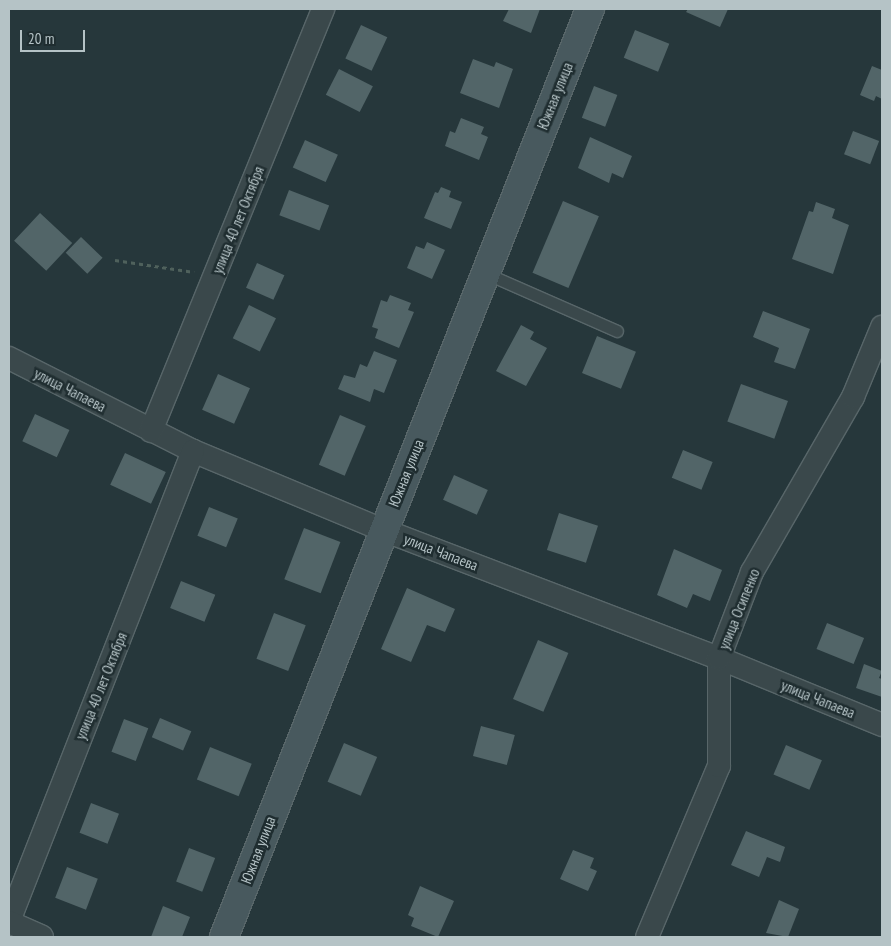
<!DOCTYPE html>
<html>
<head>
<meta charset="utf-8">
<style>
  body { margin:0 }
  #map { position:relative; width:891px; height:946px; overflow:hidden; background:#26373b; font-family:"PT Sans Narrow",sans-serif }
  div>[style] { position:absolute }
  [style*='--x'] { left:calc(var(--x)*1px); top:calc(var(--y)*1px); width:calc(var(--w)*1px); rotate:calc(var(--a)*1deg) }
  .building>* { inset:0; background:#526568; transform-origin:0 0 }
  .path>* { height:3px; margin-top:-1.5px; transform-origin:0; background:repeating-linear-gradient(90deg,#4f615c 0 4px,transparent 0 8px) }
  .roads { filter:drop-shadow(1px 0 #586669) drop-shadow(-1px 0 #586669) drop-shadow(0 1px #586669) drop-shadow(0 -1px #586669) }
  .lane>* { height:11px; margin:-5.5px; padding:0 5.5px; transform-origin:5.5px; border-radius:5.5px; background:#3a484b }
  .street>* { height:22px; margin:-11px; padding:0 11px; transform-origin:11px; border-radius:11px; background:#3a484b }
  .secondary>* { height:28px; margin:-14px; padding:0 14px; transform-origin:14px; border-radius:14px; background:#48595e }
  span { translate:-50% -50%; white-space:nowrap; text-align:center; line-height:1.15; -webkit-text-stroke:5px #1f2d30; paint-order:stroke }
  .street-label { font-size:15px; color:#b5c3c6 }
  .frame { position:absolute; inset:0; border:10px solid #b5c3c6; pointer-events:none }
  .scale { position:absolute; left:20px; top:30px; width:65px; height:22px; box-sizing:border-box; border:2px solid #b5c3c6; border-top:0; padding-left:6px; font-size:15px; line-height:18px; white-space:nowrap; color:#b5c3c6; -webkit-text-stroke:4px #1f2d30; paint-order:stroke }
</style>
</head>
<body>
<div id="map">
  <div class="building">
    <i style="clip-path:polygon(509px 9px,540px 9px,531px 33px,503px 21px)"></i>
    <i style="clip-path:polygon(688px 9px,728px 9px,720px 27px,686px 12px)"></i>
    <i style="left:361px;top:25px;width:29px;height:37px;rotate:25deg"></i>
    <i style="left:635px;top:30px;width:37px;height:30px;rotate:22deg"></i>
    <i style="clip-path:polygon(473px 59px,494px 67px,496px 62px,513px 69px,499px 108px,460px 93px)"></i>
    <i style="clip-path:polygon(872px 66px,882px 70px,882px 99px,876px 96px,874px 101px,860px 95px)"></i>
    <i style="left:339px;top:69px;width:38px;height:29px;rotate:27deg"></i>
    <i style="left:594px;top:86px;width:25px;height:34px;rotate:21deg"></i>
    <i style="clip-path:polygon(461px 118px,484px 127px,481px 134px,488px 137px,479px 160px,445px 146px,450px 131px,455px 133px)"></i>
    <i style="left:853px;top:131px;width:28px;height:25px;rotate:21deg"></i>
    <i style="clip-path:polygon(590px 137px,632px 156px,623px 178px,612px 173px,609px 183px,578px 168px)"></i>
    <i style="left:305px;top:140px;width:36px;height:30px;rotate:24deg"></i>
    <i style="clip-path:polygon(441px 187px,451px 191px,449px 197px,462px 202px,451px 229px,424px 218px,435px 192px,438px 193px)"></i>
    <i style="left:289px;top:190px;width:43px;height:27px;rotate:21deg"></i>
    <i style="left:563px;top:201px;width:39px;height:78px;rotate:23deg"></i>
    <i style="clip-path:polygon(816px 202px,835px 209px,832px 218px,849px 225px,833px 274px,792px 259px,809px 211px,813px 212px)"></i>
    <i style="left:40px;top:213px;width:44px;height:38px;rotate:43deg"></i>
    <i style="left:81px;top:237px;width:30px;height:22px;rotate:44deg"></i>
    <i style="clip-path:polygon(427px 242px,445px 250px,432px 279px,407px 268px,416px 246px,424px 249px)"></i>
    <i style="left:257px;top:263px;width:30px;height:27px;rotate:24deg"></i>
    <i style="clip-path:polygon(390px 295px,411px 303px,408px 310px,414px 312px,399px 348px,375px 338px,378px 329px,372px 327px,381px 300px,387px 302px)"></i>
    <i style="left:249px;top:305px;width:30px;height:37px;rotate:26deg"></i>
    <i style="clip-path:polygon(763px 311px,810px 329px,795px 369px,774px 362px,779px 348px,753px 337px)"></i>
    <i style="clip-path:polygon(521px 325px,534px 332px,530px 339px,547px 348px,526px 386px,496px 371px)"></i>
    <i style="left:597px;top:336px;width:42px;height:40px;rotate:22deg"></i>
    <i style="clip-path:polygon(374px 351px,397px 360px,384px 393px,374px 389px,370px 402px,338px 389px,344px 375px,355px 378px,360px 364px,367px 367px)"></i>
    <i style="left:218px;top:374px;width:35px;height:39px;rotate:24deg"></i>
    <i style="left:741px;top:384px;width:50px;height:40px;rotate:20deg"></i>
    <i style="left:35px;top:414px;width:38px;height:30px;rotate:25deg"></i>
    <i style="left:340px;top:415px;width:28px;height:54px;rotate:23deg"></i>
    <i style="left:683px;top:450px;width:32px;height:30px;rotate:22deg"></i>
    <i style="left:125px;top:453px;width:45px;height:35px;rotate:25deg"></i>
    <i style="left:454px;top:475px;width:37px;height:27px;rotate:24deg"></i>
    <i style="left:209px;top:507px;width:31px;height:31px;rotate:22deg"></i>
    <i style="left:559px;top:513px;width:41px;height:39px;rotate:18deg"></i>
    <i style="left:304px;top:528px;width:39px;height:55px;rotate:21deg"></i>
    <i style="clip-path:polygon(674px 549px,722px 570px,710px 601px,693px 594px,687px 608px,657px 595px)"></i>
    <i style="left:181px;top:581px;width:37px;height:29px;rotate:22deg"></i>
    <i style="clip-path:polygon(407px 588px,455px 609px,445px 632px,427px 625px,411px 662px,381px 649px)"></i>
    <i style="left:274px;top:613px;width:34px;height:49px;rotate:21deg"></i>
    <i style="left:827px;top:623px;width:40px;height:28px;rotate:22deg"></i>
    <i style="left:538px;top:640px;width:33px;height:64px;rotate:23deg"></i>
    <i style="clip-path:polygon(864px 664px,882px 671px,879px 678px,882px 679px,882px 697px,856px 688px)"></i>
    <i style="left:160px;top:718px;width:34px;height:21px;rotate:23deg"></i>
    <i style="left:124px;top:719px;width:26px;height:35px;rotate:21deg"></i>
    <i style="left:481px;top:726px;width:35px;height:31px;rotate:15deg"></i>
    <i style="left:344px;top:743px;width:36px;height:42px;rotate:23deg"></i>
    <i style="left:786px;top:745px;width:39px;height:32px;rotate:23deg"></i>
    <i style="left:210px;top:747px;width:45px;height:35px;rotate:22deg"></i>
    <i style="left:91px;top:803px;width:30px;height:32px;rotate:21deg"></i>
    <i style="clip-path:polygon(746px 831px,785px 847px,780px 862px,767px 857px,759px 877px,731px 865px)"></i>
    <i style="left:189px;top:848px;width:28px;height:36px;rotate:21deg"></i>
    <i style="clip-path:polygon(573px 850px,594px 858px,590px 868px,597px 871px,588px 891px,560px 879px)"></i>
    <i style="left:67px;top:867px;width:33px;height:33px;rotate:21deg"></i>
    <i style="clip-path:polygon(420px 886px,454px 901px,438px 937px,411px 926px,414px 918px,408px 915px)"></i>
    <i style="clip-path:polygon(779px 900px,799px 909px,788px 937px,766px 933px)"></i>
    <i style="clip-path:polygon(163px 906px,190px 917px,182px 937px,151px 937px)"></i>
  </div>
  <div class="path">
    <i style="--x:115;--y:260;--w:80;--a:8.6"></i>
  </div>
  <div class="roads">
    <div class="lane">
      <i style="--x:485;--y:273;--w:144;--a:23.7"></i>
    </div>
    <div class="street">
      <i style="--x:9;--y:358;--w:206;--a:26.8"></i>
      <i style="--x:193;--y:451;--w:206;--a:22.6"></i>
      <i style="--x:383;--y:530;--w:360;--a:20.9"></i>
      <i style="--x:719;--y:658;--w:176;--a:22.3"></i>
      <i style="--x:151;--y:431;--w:456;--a:-67.8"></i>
      <i style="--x:9;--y:921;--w:505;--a:-68.62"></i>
      <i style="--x:9;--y:922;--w:36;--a:24"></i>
      <i style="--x:647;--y:937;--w:186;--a:-67.2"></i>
      <i style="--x:719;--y:766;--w:108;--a:-90"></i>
      <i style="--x:719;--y:658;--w:92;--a:-69"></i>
      <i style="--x:752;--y:572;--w:202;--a:-60"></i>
      <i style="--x:853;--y:397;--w:76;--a:-67.5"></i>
    </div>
    <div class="secondary">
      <i style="--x:224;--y:937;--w:998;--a:-68.48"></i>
    </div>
  </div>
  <div class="street-label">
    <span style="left:555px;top:96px;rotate:-68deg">Южная улица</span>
    <span style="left:238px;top:220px;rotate:-68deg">улица 40 лет Октября</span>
    <span style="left:70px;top:390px;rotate:27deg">улица Чапаева</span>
    <span style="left:406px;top:473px;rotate:-68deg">Южная улица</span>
    <span style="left:441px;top:552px;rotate:21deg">улица Чапаева</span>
    <span style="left:739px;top:609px;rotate:-68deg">улица Осипенко</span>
    <span style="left:101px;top:686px;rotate:-68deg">улица 40 лет Октября</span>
    <span style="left:818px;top:699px;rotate:22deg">улица Чапаева</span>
    <span style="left:258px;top:850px;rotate:-69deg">Южная улица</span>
  </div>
  <div class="frame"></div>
  <div class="scale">20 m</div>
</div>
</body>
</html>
